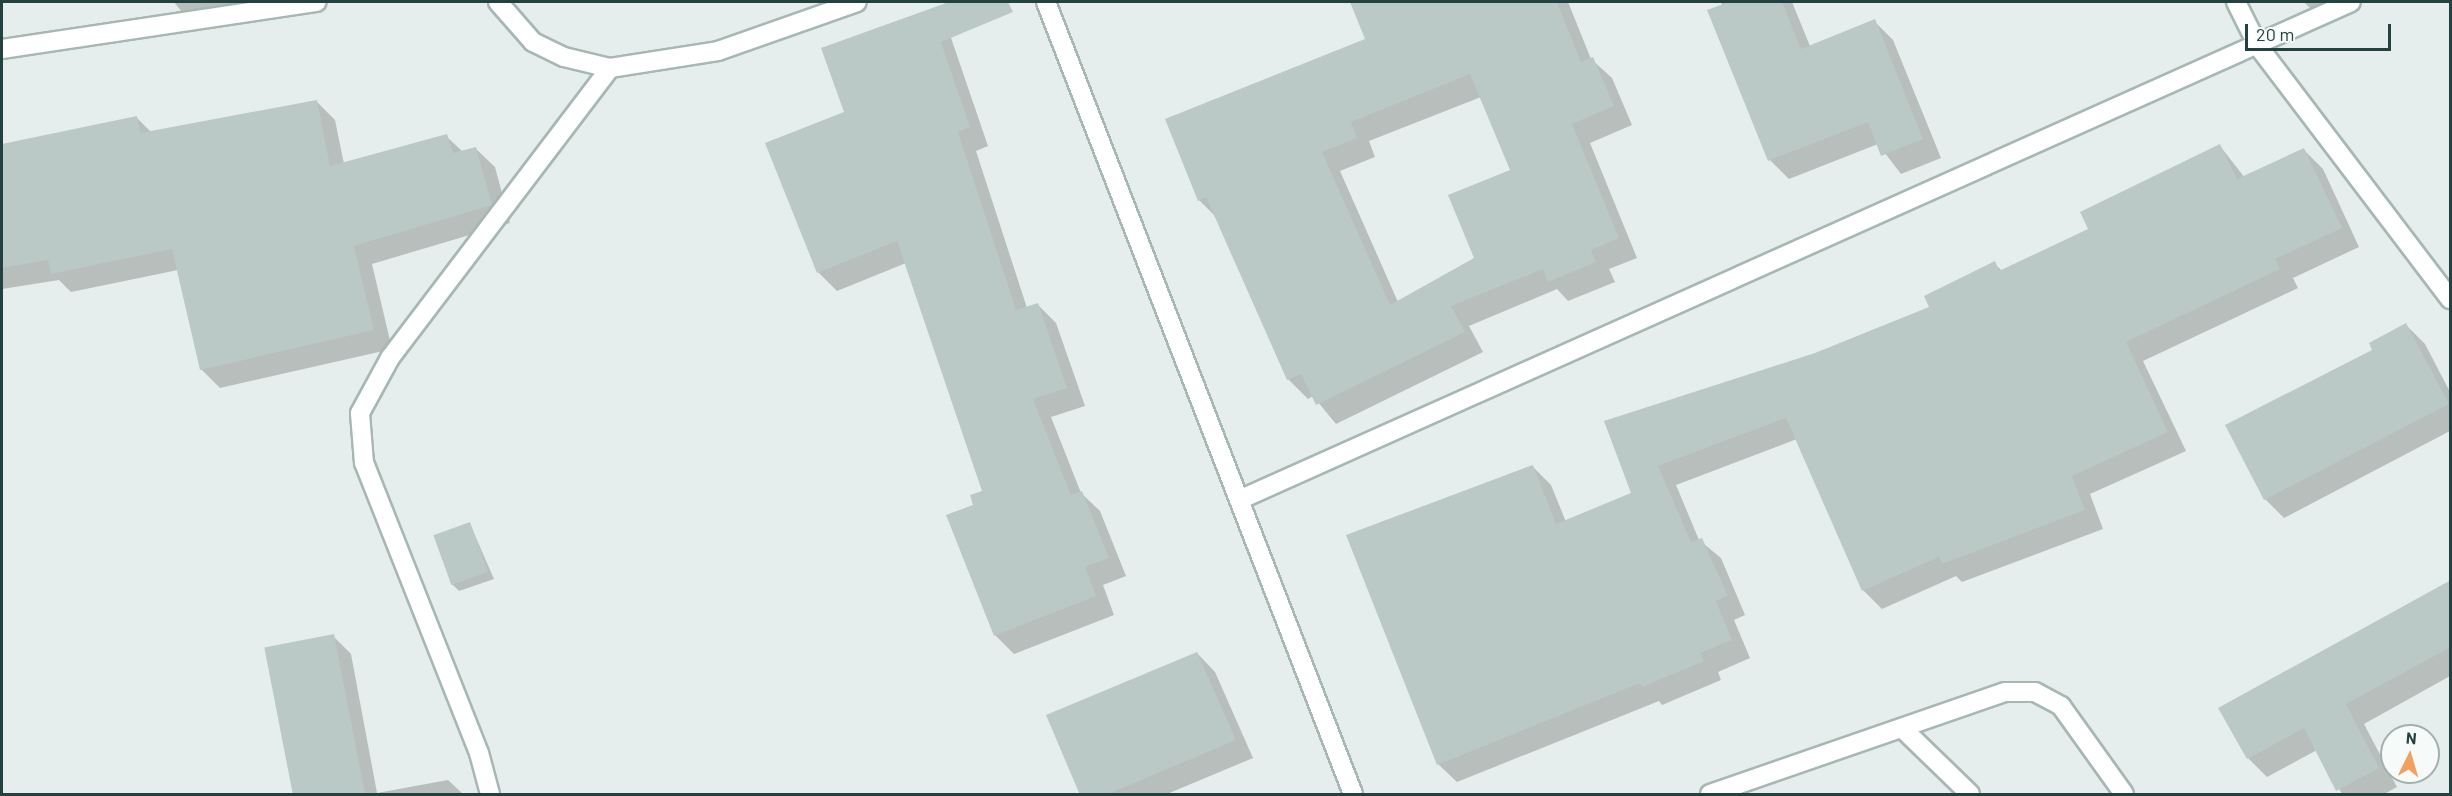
<!DOCTYPE html>
<html>
<head>
<meta charset="utf-8">
<style>
  body { margin:0 }
  #map { position:relative; width:2452px; height:796px; overflow:hidden; background:#e5eeec; font-family:Barlow,sans-serif }
  div>[style] { position:absolute }
  [style*='--x'] { left:calc(var(--x)*1px); top:calc(var(--y)*1px); width:calc(var(--w)*1px); rotate:calc(var(--a)*1deg) }
  .shadow>* { inset:0; background:#0003 }
  .building>* { inset:0; background:#bac9c5; transform-origin:0 0 }
  .roads { filter:drop-shadow(2px 0 #a7b7b4) drop-shadow(-2px 0 #a7b7b4) drop-shadow(0 2px #a7b7b4) drop-shadow(0 -2px #a7b7b4) }
  .street>* { height:18px; margin:-9px; padding:0 9px; transform-origin:9px; border-radius:9px; background:#fff }
  span { translate:-50% -50%; white-space:nowrap; text-align:center; line-height:1.15; -webkit-text-stroke:5px #f6faf9; paint-order:stroke }
  .frame { position:absolute; inset:0; border:3px solid #23413e; pointer-events:none }
  .north { position:absolute; left:2380px; top:724px; width:60px; height:60px; box-sizing:border-box; background:#f6faf9; border:2px solid #a2b0ae; border-radius:50%; rotate:5deg; font-size:16px; font-weight:700; line-height:24px; text-align:center; color:#23413e }
  .north::after { content:''; display:block; margin:auto; width:21px; height:27px; background:#f39f5e; clip-path:polygon(50% 0,100% 100%,50% 72%,0 100%) }
  .scale { position:absolute; left:2245px; top:24px; width:146px; height:27px; box-sizing:border-box; border:3px solid #23413e; border-top:0; padding-left:8px; font-size:18px; line-height:21px; white-space:nowrap; color:#23413e; -webkit-text-stroke:4px #f6faf9; paint-order:stroke }
</style>
</head>
<body>
<div id="map">
  <div class="shadow">
    <i style="clip-path:polygon(174px 2px,280px 2px,282px 10px,197px 31px)"></i>
    <i style="clip-path:polygon(evenodd,1352px 2px,1568px 2px,1591px 59px,1612px 78px,1632px 125px,1590px 143px,1637px 258px,1609px 269px,1615px 282px,1568px 301px,1557px 289px,1469px 326px,1483px 352px,1336px 424px,1313px 396px,1308px 399px,1288px 379px,1216px 217px,1199px 200px,1367px 39px,1352px 2px,1481px 97px,1512px 171px,1476px 259px,1398px 302px,1340px 171px,1375px 157px,1369px 141px,1481px 97px)"></i>
    <i style="clip-path:polygon(1721px 2px,1792px 2px,1810px 46px,1874px 21px,1893px 40px,1941px 158px,1901px 174px,1878px 144px,1789px 179px,1770px 160px)"></i>
    <i style="clip-path:polygon(2304px 2px,2339px 2px,2316px 14px)"></i>
    <i style="clip-path:polygon(948px 29px,988px 146px,976px 151px,1027px 308px,1038px 305px,1056px 323px,1085px 406px,1051px 417px,1081px 493px,1100px 511px,1126px 576px,1103px 585px,1114px 615px,1014px 654px,996px 636px,948px 516px,975px 505px,984px 492px,906px 263px,837px 291px,818px 272px,846px 113px)"></i>
    <i style="clip-path:polygon(317px 102px,335px 120px,344px 164px,446px 136px,463px 152px,476px 149px,495px 167px,510px 223px,372px 264px,392px 349px,220px 388px,201px 369px,178px 270px,71px 292px,59px 280px,2px 289px,2px 156px,136px 117px,151px 132px)"></i>
    <i style="clip-path:polygon(2220px 146px,2245px 178px,2304px 150px,2323px 169px,2359px 247px,2293px 278px,2298px 288px,2143px 361px,2186px 451px,2090px 494px,2103px 529px,1962px 582px,1956px 576px,1882px 609px,1863px 590px,1797px 439px,1676px 485px,1699px 540px,1721px 558px,1745px 615px,1734px 620px,1750px 658px,1718px 672px,1721px 680px,1662px 705px,1659px 701px,1457px 782px,1438px 764px,1532px 466px,1551px 485px,1566px 522px,1633px 494px,1606px 422px,1815px 354px,1931px 307px,1994px 263px,2002px 271px,2090px 230px)"></i>
    <i style="clip-path:polygon(2406px 325px,2425px 344px,2450px 392px,2450px 431px,2284px 518px,2265px 499px,2374px 350px)"></i>
    <i style="clip-path:polygon(470px 524px,494px 579px,459px 591px,452px 584px)"></i>
    <i style="clip-path:polygon(2450px 581px,2450px 676px,2364px 724px,2397px 787px,2384px 794px,2342px 794px,2317px 750px,2267px 777px,2248px 758px)"></i>
    <i style="clip-path:polygon(333px 636px,351px 654px,377px 793px,448px 780px,463px 794px,293px 794px)"></i>
    <i style="clip-path:polygon(1197px 653px,1215px 672px,1253px 758px,1167px 794px,1081px 794px)"></i>
  </div>
  <div class="building">
    <i style="clip-path:polygon(949px 2px,1008px 2px,1013px 12px,941px 42px,970px 127px,958px 132px,1016px 310px,1038px 303px,1067px 388px,1033px 399px,1071px 495px,1082px 491px,1109px 558px,1085px 567px,1096px 596px,994px 636px,946px 515px,973px 505px,970px 495px,982px 491px,897px 241px,817px 273px,765px 143px,844px 112px,821px 48px)"></i>
    <i style="clip-path:polygon(evenodd,1350px 2px,1557px 2px,1581px 62px,1593px 57px,1614px 106px,1572px 124px,1619px 238px,1591px 250px,1596px 262px,1548px 282px,1543px 269px,1451px 306px,1465px 332px,1316px 405px,1301px 374px,1287px 380px,1206px 197px,1198px 201px,1165px 119px,1365px 39px,1350px 2px,1470px 74px,1510px 170px,1448px 195px,1474px 258px,1390px 305px,1322px 152px,1357px 138px,1351px 122px,1470px 74px)"></i>
    <i style="clip-path:polygon(1729px 2px,1782px 2px,1801px 49px,1875px 19px,1923px 139px,1881px 156px,1868px 122px,1768px 161px,1707px 10px)"></i>
    <i style="clip-path:polygon(317px 100px,330px 166px,447px 134px,453px 153px,476px 147px,492px 205px,354px 246px,374px 330px,200px 370px,172px 249px,51px 274px,48px 260px,2px 268px,2px 144px,137px 116px,140px 133px)"></i>
    <i style="clip-path:polygon(2220px 144px,2237px 179px,2304px 148px,2342px 228px,2275px 259px,2280px 269px,2126px 342px,2168px 432px,2072px 476px,2085px 510px,1942px 564px,1939px 557px,1862px 591px,1786px 418px,1658px 466px,1691px 542px,1702px 538px,1728px 596px,1716px 601px,1732px 640px,1700px 653px,1704px 661px,1642px 687px,1640px 683px,1437px 765px,1346px 535px,1533px 465px,1556px 524px,1631px 493px,1604px 421px,1815px 353px,1929px 307px,1924px 296px,1995px 261px,1999px 271px,2088px 229px,2080px 212px)"></i>
    <i style="clip-path:polygon(2406px 323px,2449px 404px,2264px 500px,2225px 425px,2372px 350px,2369px 343px)"></i>
    <i style="left:470px;top:522px;width:53px;height:39px;rotate:70deg"></i>
    <i style="clip-path:polygon(2451px 580px,2451px 647px,2346px 704px,2379px 768px,2336px 791px,2304px 728px,2247px 759px,2218px 708px)"></i>
    <i style="left:334px;top:634px;width:164px;height:71px;rotate:79deg"></i>
    <i style="clip-path:polygon(1197px 652px,1236px 740px,1106px 795px,1080px 795px,1046px 715px)"></i>
  </div>
  <div class="roads">
    <div class="street">
      <i style="--x:498;--y:2;--w:53;--a:48.8"></i>
      <i style="--x:533;--y:42;--w:34;--a:26"></i>
      <i style="--x:564;--y:57;--w:47;--a:13.4"></i>
      <i style="--x:610;--y:68;--w:109;--a:-8.9"></i>
      <i style="--x:718;--y:51;--w:147;--a:-19.4"></i>
      <i style="--x:1046;--y:2;--w:849;--a:68.81"></i>
      <i style="--x:2236;--y:2;--w:49;--a:63.4"></i>
      <i style="--x:2258;--y:46;--w:318;--a:52.8"></i>
      <i style="--x:2;--y:49;--w:318;--a:-8.5"></i>
      <i style="--x:1239;--y:500;--w:1218;--a:-24.12"></i>
      <i style="--x:1904;--y:730;--w:92;--a:44.1"></i>
      <i style="--x:490;--y:794;--w:42;--a:-105"></i>
      <i style="--x:479;--y:753;--w:312;--a:-111.6"></i>
      <i style="--x:364;--y:463;--w:50;--a:-94.6"></i>
      <i style="--x:360;--y:413;--w:63;--a:-61.4"></i>
      <i style="--x:390;--y:358;--w:364;--a:-52.8"></i>
      <i style="--x:1710;--y:794;--w:312;--a:-19.1"></i>
      <i style="--x:2005;--y:692;--w:30;--a:0"></i>
      <i style="--x:2035;--y:692;--w:30;--a:28"></i>
      <i style="--x:2061;--y:706;--w:108;--a:54.4"></i>
    </div>
  </div>
  <div class="frame"></div>
  <div class="north">N</div>
  <div class="scale">20 m</div>
</div>
</body>
</html>
